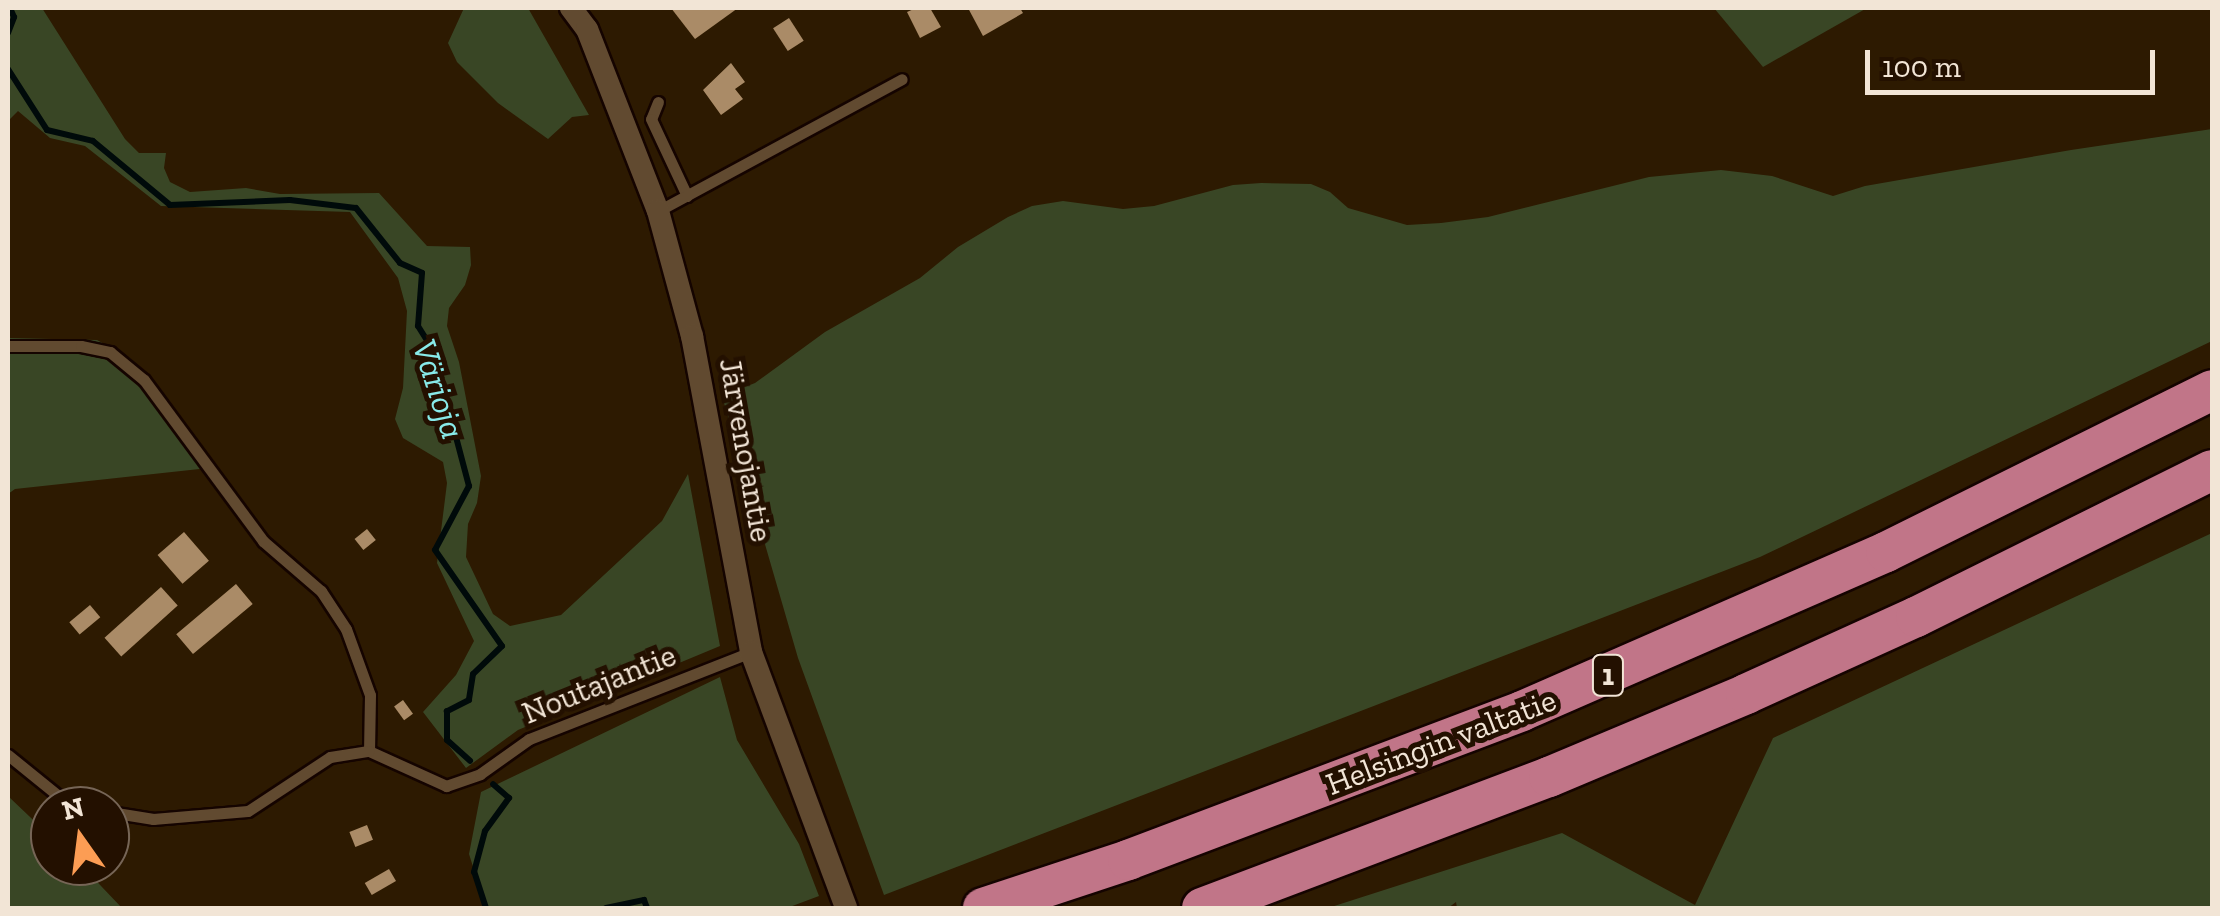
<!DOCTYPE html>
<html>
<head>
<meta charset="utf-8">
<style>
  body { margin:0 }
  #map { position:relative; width:2220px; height:916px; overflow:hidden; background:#2d1a01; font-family:"Zilla Slab",serif }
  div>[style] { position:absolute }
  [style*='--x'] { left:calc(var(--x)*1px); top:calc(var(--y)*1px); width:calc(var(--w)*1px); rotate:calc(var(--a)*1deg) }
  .green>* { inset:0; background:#394625 }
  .stream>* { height:6px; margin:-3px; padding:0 3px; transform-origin:3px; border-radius:3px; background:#000a0a }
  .building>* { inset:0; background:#aa8b67; transform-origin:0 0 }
  .roads { filter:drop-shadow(2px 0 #150400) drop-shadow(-2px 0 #150400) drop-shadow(0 2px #150400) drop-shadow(0 -2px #150400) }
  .service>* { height:11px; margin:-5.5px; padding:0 5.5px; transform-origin:5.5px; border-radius:5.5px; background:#614a30 }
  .minor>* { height:22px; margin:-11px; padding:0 11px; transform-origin:11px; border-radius:11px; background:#614a30 }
  .motorway>* { height:40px; margin:-20px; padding:0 20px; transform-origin:20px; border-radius:20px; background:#c17588 }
  span { translate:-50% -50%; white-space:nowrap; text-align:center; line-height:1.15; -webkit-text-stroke:10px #231000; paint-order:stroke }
  .shield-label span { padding:2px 8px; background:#231000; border:2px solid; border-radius:8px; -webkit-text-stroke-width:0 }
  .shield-label { font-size:30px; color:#f2e5d6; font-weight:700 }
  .street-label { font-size:32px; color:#f2e5d6 }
  .water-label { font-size:35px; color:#88eae9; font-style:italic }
  .frame { position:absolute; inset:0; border:10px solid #f2e5d6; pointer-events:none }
  .north { position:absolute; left:30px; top:786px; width:100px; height:100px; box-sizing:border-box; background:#231000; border:2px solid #766556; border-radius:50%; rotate:346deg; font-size:28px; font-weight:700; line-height:40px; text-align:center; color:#f2e5d6 }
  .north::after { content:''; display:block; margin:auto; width:35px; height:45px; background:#fc9d54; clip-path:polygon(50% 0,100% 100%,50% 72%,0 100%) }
  .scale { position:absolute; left:1865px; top:50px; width:290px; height:45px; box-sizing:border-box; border:5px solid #f2e5d6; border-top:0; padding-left:12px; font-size:30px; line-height:35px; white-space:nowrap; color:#f2e5d6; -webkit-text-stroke:8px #231000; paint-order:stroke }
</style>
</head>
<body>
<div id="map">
  <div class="green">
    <i style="clip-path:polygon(8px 8px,42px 8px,125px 139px,139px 153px,166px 153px,164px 168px,170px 182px,190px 192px,246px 188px,280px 194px,379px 193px,427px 246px,470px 247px,471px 265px,465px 285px,449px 308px,447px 326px,459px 362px,481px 476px,477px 503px,468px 524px,466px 557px,493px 614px,510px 626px,561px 615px,662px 521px,688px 474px,720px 646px,518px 730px,466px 768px,423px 712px,456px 675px,474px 641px,437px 563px,447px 483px,443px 462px,403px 438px,395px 419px,403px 388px,407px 311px,398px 278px,350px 212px,161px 206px,85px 146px,50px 138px,18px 111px,8px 121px)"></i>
    <i style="clip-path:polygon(464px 8px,528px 8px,589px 115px,572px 117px,548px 139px,498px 103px,457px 62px,448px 43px)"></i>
    <i style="clip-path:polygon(1714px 8px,1867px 8px,1763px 67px)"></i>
    <i style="clip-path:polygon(2212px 129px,2212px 341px,1760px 557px,884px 895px,798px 658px,722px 396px,755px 383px,825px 332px,920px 278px,958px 247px,1008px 217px,1032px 206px,1063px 201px,1123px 209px,1154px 206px,1233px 185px,1261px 183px,1311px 184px,1330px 192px,1348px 208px,1407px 225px,1441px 223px,1488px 217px,1649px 177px,1721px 170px,1772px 176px,1833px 196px,1865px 186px,2071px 150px)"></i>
    <i style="clip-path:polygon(8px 338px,97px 340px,130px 358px,218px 467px,15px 489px,8px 494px)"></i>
    <i style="clip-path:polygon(2212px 533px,2212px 908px,1457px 908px,1456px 902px,1448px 908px,1328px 908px,1562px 833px,1695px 905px,1773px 738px)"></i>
    <i style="clip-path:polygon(720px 677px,737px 740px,799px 844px,819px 896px,787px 908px,486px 908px,469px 854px,481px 792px)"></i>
    <i style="clip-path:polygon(8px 796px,50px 836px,50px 866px,82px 866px,122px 908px,8px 908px)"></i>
  </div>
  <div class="stream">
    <i style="--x:8;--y:33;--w:17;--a:-69"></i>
    <i style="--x:14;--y:17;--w:10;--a:-114"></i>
    <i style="--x:8;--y:69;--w:72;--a:57.4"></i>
    <i style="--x:47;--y:130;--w:47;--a:13.4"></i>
    <i style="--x:93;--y:141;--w:100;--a:39.7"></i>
    <i style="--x:170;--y:205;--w:120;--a:-2.4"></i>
    <i style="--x:290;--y:200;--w:66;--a:6.9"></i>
    <i style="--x:356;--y:208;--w:70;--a:51.3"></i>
    <i style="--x:400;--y:263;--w:24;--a:24"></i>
    <i style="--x:422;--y:273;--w:53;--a:94.3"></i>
    <i style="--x:418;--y:326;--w:28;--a:58"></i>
    <i style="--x:433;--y:350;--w:141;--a:75.2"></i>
    <i style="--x:469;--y:486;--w:72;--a:118"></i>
    <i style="--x:435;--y:550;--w:117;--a:55.1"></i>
    <i style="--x:502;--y:646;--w:40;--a:136"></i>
    <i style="--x:473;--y:674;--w:26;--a:99"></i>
    <i style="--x:469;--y:700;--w:25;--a:153"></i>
    <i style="--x:447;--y:711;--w:29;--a:90"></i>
    <i style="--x:447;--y:740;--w:31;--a:42"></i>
    <i style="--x:486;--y:908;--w:38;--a:-108"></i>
    <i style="--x:474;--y:872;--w:42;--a:-75"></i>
    <i style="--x:485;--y:831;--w:41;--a:-54"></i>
    <i style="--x:509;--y:798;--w:21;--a:-139"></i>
    <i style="--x:606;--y:908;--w:39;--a:-12"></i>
    <i style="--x:644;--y:900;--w:9;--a:69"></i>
  </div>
  <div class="building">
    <i style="clip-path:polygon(671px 8px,738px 8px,695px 39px)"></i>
    <i style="clip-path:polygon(916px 8px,930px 8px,941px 27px,920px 38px,907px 12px)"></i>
    <i style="clip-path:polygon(968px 8px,1020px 8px,1023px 13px,983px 36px)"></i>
    <i style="left:789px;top:18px;width:27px;height:19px;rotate:57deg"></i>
    <i style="clip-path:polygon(731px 63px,745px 82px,735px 89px,743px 99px,721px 115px,703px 90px)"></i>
    <i style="left:367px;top:529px;width:14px;height:16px;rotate:51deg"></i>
    <i style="left:184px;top:532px;width:38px;height:35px;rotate:49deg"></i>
    <i style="left:236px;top:584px;width:26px;height:78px;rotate:50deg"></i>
    <i style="left:161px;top:587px;width:25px;height:76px;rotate:48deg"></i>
    <i style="left:90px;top:605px;width:16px;height:27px;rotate:50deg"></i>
    <i style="left:403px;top:700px;width:17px;height:11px;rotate:54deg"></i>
    <i style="left:367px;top:825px;width:16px;height:19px;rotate:68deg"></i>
    <i style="left:389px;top:869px;width:14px;height:28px;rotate:60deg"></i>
  </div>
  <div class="roads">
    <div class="service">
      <i style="--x:658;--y:102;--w:18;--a:112"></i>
      <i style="--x:651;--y:119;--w:85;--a:64.9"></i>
      <i style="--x:658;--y:211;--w:277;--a:-28.4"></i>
      <i style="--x:8;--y:346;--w:73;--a:0"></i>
      <i style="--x:81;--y:346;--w:30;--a:12"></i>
      <i style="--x:110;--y:352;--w:44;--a:39.5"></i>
      <i style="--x:144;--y:380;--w:200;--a:53.5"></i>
      <i style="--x:263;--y:541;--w:77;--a:40.8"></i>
      <i style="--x:321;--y:591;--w:45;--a:56.7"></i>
      <i style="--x:346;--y:629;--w:70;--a:70"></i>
      <i style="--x:370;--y:695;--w:56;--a:91"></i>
      <i style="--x:369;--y:751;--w:85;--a:24.4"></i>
      <i style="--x:446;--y:786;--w:36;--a:-19"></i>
      <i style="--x:480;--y:774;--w:60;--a:-35.5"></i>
      <i style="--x:529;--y:739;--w:238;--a:-21.4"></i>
      <i style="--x:8;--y:755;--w:75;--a:39"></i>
      <i style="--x:66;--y:802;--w:15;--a:16"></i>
      <i style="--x:110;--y:812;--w:44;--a:9.2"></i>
      <i style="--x:153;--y:819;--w:95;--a:-4.8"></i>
      <i style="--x:248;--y:811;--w:98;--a:-33.4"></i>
      <i style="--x:330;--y:757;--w:39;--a:-9"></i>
    </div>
    <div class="minor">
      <i style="--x:571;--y:8;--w:26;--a:53"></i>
      <i style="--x:587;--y:29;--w:195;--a:68.7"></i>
      <i style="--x:658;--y:211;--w:130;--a:74.8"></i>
      <i style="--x:692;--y:336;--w:321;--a:79.4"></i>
      <i style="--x:751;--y:652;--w:273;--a:69.6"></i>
    </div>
    <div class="motorway">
      <i style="--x:983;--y:908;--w:153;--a:-18.3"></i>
      <i style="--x:1128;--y:860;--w:421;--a:-20.7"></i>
      <i style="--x:1522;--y:711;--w:397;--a:-23.6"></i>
      <i style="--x:1886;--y:552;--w:364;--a:-26.4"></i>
      <i style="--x:1202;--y:908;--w:371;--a:-20.7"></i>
      <i style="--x:1549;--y:777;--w:214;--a:-22.8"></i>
      <i style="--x:1746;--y:694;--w:187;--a:-24.4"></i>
      <i style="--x:1916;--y:617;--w:330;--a:-26.4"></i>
    </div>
  </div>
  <div class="shield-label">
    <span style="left:1608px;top:675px">1</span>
  </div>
  <div class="street-label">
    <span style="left:746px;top:450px;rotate:80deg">Järvenojantie</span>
    <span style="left:599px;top:684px;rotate:-22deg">Noutajantie</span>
    <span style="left:1441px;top:742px;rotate:-21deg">Helsingin valtatie</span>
  </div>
  <div class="water-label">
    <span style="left:439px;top:389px;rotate:72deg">Värioja</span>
  </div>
  <div class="frame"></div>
  <div class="north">N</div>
  <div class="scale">100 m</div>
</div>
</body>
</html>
